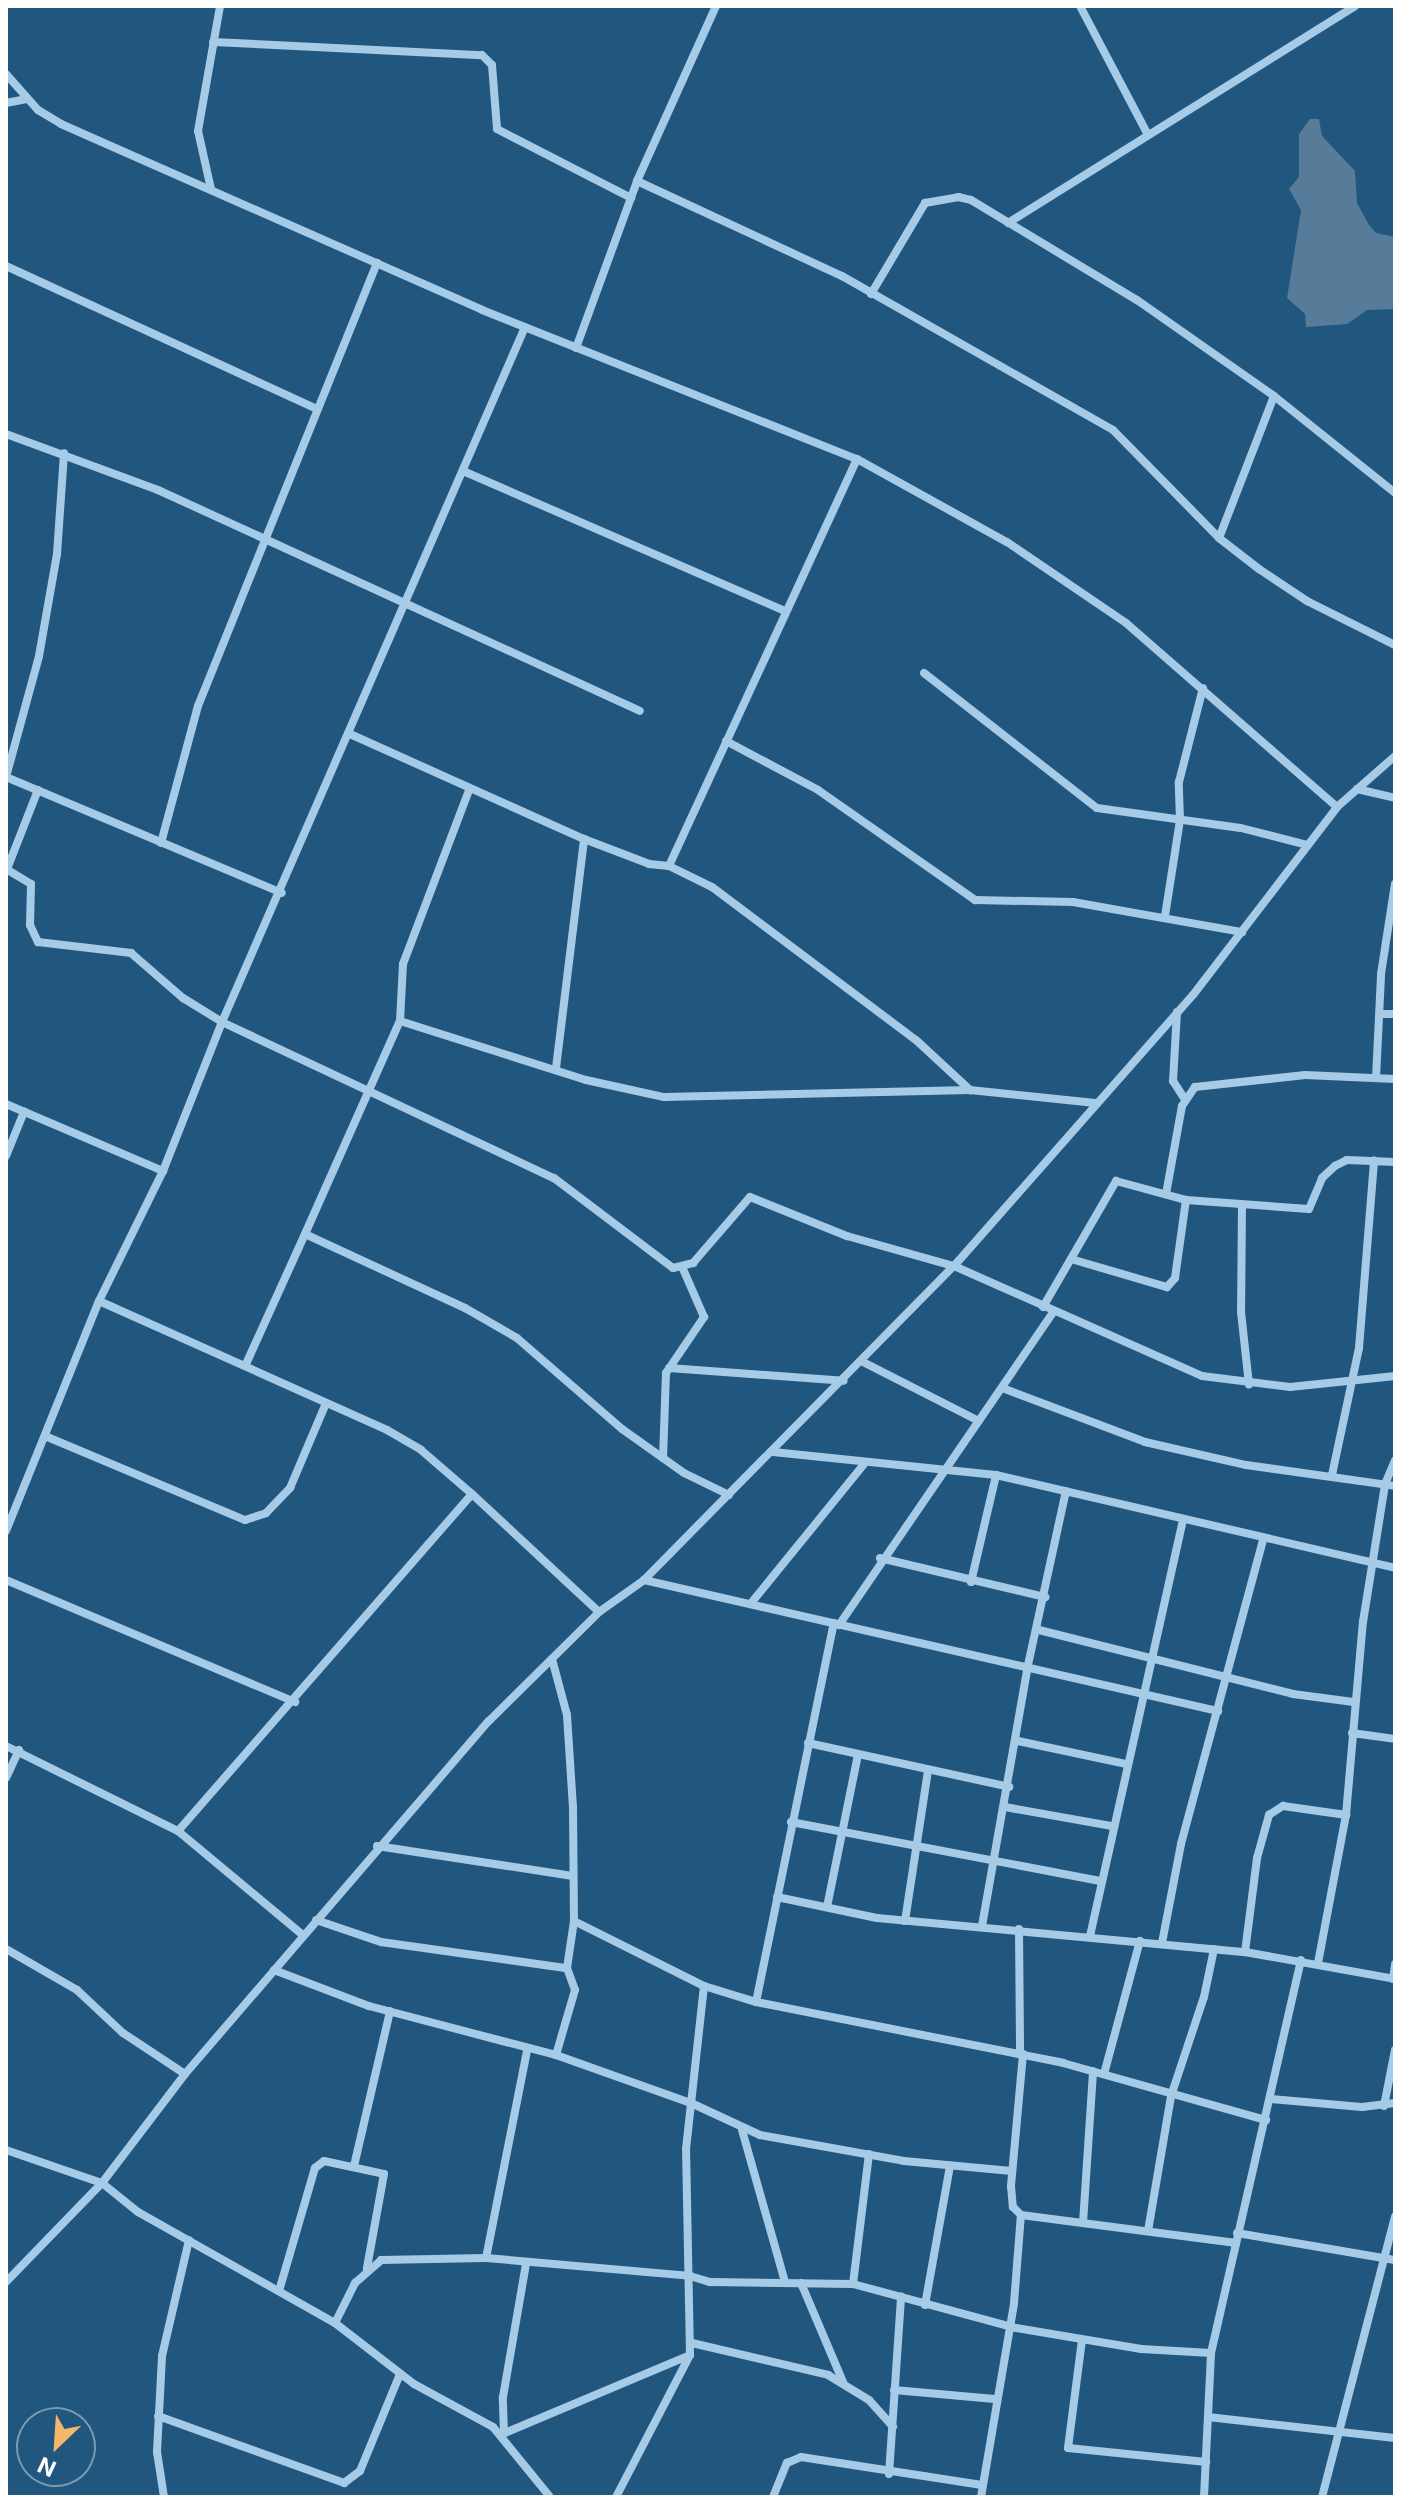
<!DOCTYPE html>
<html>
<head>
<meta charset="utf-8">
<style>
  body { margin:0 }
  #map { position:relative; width:1401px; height:2503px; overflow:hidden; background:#21567e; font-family:Inter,sans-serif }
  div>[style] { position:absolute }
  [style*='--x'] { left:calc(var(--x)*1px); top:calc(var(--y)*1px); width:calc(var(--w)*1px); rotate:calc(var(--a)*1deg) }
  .water>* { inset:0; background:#567c99 }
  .minor>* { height:8px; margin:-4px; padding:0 4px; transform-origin:4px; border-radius:4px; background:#a6cbe7 }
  span { translate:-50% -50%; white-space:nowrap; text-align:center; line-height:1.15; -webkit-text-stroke:7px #21567e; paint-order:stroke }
  .frame { position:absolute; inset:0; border:8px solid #fff; pointer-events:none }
  .north { position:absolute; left:16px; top:2407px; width:80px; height:80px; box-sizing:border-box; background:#21567e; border:2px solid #7a9ab2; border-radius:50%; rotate:205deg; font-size:22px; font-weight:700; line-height:32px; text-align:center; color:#fff }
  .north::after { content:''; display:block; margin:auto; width:28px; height:36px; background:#f3b867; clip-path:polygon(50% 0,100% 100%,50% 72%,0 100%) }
</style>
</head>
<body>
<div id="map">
  <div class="water">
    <i style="clip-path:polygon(1310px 119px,1319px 119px,1322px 136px,1355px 171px,1357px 203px,1369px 225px,1376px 233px,1395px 237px,1395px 309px,1367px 310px,1347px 324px,1306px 327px,1305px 314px,1287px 298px,1301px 210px,1289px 189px,1299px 177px,1299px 134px)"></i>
  </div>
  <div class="minor">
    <i style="--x:1080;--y:6;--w:146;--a:62.2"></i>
    <i style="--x:213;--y:42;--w:269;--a:2.8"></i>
    <i style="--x:482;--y:55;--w:14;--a:45"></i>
    <i style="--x:492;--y:65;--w:64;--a:85.5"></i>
    <i style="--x:497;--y:129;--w:151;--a:27.2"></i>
    <i style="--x:6;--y:74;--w:48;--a:48.4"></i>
    <i style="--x:38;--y:110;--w:27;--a:31"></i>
    <i style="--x:61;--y:124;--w:460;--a:23.8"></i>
    <i style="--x:482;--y:310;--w:404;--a:21.7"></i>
    <i style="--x:857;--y:459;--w:171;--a:29"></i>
    <i style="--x:1007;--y:542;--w:144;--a:34.2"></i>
    <i style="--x:1126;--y:623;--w:280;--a:41.1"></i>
    <i style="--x:6;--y:103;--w:21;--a:-11"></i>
    <i style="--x:637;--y:181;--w:226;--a:24.9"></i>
    <i style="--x:842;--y:276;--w:312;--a:29.6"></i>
    <i style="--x:1113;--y:430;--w:151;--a:45.5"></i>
    <i style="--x:1219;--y:538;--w:51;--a:37.8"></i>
    <i style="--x:1259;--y:569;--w:58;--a:33.7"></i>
    <i style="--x:1307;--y:601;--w:98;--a:26.6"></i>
    <i style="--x:211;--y:189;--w:59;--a:-102.6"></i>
    <i style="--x:198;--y:131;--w:127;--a:-80"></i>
    <i style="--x:1008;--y:223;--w:409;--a:-32"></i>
    <i style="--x:6;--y:266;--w:342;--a:24.7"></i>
    <i style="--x:871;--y:294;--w:106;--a:-59.3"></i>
    <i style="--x:925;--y:203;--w:34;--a:-10"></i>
    <i style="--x:958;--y:197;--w:13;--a:13"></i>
    <i style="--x:971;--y:200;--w:194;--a:31.1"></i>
    <i style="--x:1137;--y:300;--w:167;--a:35"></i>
    <i style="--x:1274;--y:396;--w:155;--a:38.7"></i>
    <i style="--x:576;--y:348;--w:178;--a:-69.9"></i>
    <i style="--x:637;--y:181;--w:192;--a:-65.7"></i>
    <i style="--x:6;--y:434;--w:162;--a:20.2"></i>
    <i style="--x:158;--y:490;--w:530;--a:24.63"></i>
    <i style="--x:857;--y:459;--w:448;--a:114.8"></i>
    <i style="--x:669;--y:866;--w:48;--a:26"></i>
    <i style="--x:712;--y:887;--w:255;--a:36.9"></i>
    <i style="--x:916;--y:1040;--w:74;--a:42.8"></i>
    <i style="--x:970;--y:1090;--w:126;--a:5.9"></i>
    <i style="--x:463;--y:471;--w:351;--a:23.5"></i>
    <i style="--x:1219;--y:538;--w:152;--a:-68.8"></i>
    <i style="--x:924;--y:673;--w:219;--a:38"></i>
    <i style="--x:1097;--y:808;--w:145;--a:7.9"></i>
    <i style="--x:1241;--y:828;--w:68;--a:14.4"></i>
    <i style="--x:350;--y:734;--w:256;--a:24.2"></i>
    <i style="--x:584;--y:839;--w:70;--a:21"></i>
    <i style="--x:649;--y:864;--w:20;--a:6"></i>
    <i style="--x:726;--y:741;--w:104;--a:28"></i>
    <i style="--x:818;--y:790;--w:192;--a:35"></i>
    <i style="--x:975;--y:900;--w:98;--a:1.2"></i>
    <i style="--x:1073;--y:902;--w:172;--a:10.1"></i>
    <i style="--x:6;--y:777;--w:125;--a:-74.7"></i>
    <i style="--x:39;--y:656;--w:104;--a:-80"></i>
    <i style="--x:57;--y:554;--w:101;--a:-86"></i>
    <i style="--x:6;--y:777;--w:299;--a:22.8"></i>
    <i style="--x:1357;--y:789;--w:39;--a:13"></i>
    <i style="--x:161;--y:843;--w:142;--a:-74.9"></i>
    <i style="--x:198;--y:706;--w:478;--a:-68"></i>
    <i style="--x:6;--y:869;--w:29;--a:31"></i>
    <i style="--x:31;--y:884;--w:41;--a:91.4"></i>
    <i style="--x:30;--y:925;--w:19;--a:65"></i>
    <i style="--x:38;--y:942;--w:94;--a:6.7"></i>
    <i style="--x:131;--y:953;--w:69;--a:40.9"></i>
    <i style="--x:183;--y:998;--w:46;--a:31.6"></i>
    <i style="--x:222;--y:1022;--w:367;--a:25.2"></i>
    <i style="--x:554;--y:1178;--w:149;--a:37.1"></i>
    <i style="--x:673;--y:1268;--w:21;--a:-14"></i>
    <i style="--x:693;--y:1263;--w:87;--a:-49.2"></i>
    <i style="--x:750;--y:1197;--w:105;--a:21.9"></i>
    <i style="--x:847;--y:1236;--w:111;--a:15.7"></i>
    <i style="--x:954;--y:1266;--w:271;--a:23.9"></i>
    <i style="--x:1202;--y:1376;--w:89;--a:7.1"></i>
    <i style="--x:1290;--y:1387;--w:106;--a:-6"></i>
    <i style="--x:7;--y:869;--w:85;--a:-68.6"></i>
    <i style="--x:1165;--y:916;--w:97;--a:-81.1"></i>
    <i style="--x:1180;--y:820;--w:38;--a:-92"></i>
    <i style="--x:1179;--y:782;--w:97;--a:-75.7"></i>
    <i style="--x:1177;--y:1012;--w:69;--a:93.3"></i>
    <i style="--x:1173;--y:1081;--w:20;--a:57"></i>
    <i style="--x:1380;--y:1014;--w:15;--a:0"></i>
    <i style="--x:400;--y:1021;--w:57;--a:-87"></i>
    <i style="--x:403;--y:964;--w:186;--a:-69.2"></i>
    <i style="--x:556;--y:1068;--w:231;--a:-83"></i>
    <i style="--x:1376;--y:1078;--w:104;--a:-87.2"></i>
    <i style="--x:1381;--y:974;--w:91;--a:-81.2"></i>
    <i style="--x:6;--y:1104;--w:171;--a:23.1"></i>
    <i style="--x:6;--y:1156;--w:48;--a:-67.8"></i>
    <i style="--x:1166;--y:1194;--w:89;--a:-79.7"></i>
    <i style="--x:1182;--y:1106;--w:23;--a:-56"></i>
    <i style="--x:1195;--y:1087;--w:111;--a:-6.2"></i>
    <i style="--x:1305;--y:1075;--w:90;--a:2.5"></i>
    <i style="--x:1242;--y:1205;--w:107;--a:90.5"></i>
    <i style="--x:1241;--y:1312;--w:73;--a:83.7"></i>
    <i style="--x:1071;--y:1259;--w:100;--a:16.3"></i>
    <i style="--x:1167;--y:1287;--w:12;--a:-48"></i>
    <i style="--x:1175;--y:1278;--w:79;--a:-82"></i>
    <i style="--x:99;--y:1301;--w:316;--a:24.1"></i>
    <i style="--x:387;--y:1430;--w:39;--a:30"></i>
    <i style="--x:421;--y:1450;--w:67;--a:40.8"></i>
    <i style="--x:472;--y:1494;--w:447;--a:131.1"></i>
    <i style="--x:1043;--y:1307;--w:146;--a:-59.9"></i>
    <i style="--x:1116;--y:1181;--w:73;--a:15.2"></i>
    <i style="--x:1186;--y:1200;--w:123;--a:4.2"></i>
    <i style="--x:1309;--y:1209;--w:34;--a:-67"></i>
    <i style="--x:1322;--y:1178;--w:18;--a:-43"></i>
    <i style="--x:1335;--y:1166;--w:13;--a:-27"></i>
    <i style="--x:1347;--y:1160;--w:48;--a:2.4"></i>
    <i style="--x:863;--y:1362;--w:130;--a:27"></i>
    <i style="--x:246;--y:1364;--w:143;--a:-65.6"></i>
    <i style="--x:669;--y:1368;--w:175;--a:4.2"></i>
    <i style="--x:1005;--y:1389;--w:150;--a:20.7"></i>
    <i style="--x:1145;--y:1442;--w:104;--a:12.8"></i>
    <i style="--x:1246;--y:1465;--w:150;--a:8"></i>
    <i style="--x:45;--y:1436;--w:217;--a:22.8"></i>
    <i style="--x:245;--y:1520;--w:22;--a:-18"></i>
    <i style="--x:266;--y:1513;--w:35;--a:-46"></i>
    <i style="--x:290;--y:1488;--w:92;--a:-67"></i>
    <i style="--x:773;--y:1452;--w:224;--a:5.9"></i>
    <i style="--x:996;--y:1475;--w:410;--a:13.1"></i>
    <i style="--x:663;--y:1458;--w:85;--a:-88"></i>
    <i style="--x:666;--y:1373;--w:68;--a:-55.8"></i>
    <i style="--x:704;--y:1317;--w:52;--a:-113.6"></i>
    <i style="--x:1332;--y:1475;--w:130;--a:-78"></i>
    <i style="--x:1359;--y:1348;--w:188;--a:-85.4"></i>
    <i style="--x:472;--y:1494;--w:173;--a:42.9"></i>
    <i style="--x:729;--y:1495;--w:50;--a:-153.9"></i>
    <i style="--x:684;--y:1473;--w:76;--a:-144.6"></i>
    <i style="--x:622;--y:1429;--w:139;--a:-139.1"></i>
    <i style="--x:517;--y:1338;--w:60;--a:-150"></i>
    <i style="--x:465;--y:1308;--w:176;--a:-155.2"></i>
    <i style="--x:305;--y:1234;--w:233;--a:-66"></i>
    <i style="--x:400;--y:1021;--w:195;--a:17.6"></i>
    <i style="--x:586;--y:1080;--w:80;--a:12.3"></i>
    <i style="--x:664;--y:1097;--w:306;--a:-1.3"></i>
    <i style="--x:6;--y:1531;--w:248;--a:-68"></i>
    <i style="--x:99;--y:1301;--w:145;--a:-63.8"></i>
    <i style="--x:163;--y:1171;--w:160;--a:-68.4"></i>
    <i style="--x:222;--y:1022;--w:758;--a:-66.44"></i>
    <i style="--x:880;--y:1558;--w:170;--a:13.3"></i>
    <i style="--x:6;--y:1580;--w:314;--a:22.9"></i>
    <i style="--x:644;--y:1580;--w:589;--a:12.86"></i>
    <i style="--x:971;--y:1582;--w:110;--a:-76.8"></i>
    <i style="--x:752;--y:1602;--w:179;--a:-50.9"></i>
    <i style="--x:839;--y:1625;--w:379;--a:-55.6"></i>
    <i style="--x:1039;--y:1630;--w:262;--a:14.1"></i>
    <i style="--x:1293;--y:1694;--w:61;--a:7.6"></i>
    <i style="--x:552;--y:1659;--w:58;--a:75"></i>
    <i style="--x:567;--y:1715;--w:92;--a:86.3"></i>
    <i style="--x:573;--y:1807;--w:114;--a:89.5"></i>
    <i style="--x:574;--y:1921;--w:48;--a:98.5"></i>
    <i style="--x:567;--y:1968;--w:23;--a:70"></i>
    <i style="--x:575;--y:1990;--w:68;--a:106.3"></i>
    <i style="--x:1352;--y:1733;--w:43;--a:7.9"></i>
    <i style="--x:1018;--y:1741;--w:110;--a:12"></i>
    <i style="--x:808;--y:1743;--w:206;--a:12.3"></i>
    <i style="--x:6;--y:1746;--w:192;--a:26.3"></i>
    <i style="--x:178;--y:1831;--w:163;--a:39.8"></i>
    <i style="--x:6;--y:1778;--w:31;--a:-65"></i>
    <i style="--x:1005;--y:1807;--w:109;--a:10.1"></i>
    <i style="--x:791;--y:1822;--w:316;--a:10.8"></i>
    <i style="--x:377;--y:1846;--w:198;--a:8.7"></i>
    <i style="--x:777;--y:1897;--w:102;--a:11.9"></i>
    <i style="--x:877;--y:1918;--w:370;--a:5.3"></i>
    <i style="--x:1245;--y:1952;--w:152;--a:10.2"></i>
    <i style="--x:827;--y:1907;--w:156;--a:-78.5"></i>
    <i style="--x:316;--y:1920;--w:69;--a:18.7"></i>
    <i style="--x:381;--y:1942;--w:188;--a:8"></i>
    <i style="--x:574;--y:1921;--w:145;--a:26.6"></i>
    <i style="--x:704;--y:1986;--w:54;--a:17.1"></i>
    <i style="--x:756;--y:2002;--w:313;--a:11.2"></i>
    <i style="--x:1063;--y:2063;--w:211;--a:15.7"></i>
    <i style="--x:905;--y:1921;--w:153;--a:-81.3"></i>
    <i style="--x:982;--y:1926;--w:265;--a:-80"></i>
    <i style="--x:1028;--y:1665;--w:178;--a:-77.7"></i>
    <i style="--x:1019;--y:1929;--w:125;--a:89.5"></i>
    <i style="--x:1090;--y:1936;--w:425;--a:-77.4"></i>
    <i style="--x:1162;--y:1943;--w:101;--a:-79.1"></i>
    <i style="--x:1181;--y:1844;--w:315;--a:-74.9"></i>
    <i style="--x:6;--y:1949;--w:82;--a:30"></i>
    <i style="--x:77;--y:1990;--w:63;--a:43.1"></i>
    <i style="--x:123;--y:2033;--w:74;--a:33.5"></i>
    <i style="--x:1245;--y:1952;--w:95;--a:-82.7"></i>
    <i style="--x:1257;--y:1858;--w:45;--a:-74.4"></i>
    <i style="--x:1269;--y:1815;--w:17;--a:-33"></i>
    <i style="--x:1283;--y:1806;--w:64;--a:8.1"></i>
    <i style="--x:1318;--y:1963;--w:151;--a:-79.3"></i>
    <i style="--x:1346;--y:1815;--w:194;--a:-85"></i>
    <i style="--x:1363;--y:1622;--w:140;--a:-80.9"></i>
    <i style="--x:1385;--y:1484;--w:26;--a:-67"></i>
    <i style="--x:274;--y:1970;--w:102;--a:20.8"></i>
    <i style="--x:369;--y:2006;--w:193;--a:14.7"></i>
    <i style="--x:556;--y:2055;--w:143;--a:19.6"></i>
    <i style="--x:691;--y:2103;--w:76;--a:24.9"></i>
    <i style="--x:760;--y:2135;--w:146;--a:10.2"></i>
    <i style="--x:904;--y:2161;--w:108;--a:5.3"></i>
    <i style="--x:1393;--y:1979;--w:15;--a:-82"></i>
    <i style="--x:756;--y:2002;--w:387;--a:-78.4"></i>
    <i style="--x:1023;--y:2054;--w:133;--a:95.2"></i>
    <i style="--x:1011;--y:2186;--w:21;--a:85"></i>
    <i style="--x:1013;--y:2207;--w:11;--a:45"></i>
    <i style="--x:1021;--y:2215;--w:217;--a:7.4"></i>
    <i style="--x:1104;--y:2074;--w:138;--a:-74.9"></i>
    <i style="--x:1271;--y:2099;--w:91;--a:5"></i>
    <i style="--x:1362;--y:2107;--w:33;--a:-7"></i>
    <i style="--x:1384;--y:2106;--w:57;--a:-78.9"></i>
    <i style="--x:742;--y:2130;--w:158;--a:74.2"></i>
    <i style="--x:6;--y:2150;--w:102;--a:19"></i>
    <i style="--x:102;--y:2183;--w:46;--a:38.9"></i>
    <i style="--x:138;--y:2212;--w:226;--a:29.4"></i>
    <i style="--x:335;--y:2323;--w:100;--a:37.7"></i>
    <i style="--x:414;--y:2384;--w:90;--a:28.6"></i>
    <i style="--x:493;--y:2427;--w:90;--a:50.8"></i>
    <i style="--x:354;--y:2166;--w:159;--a:-76.9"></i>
    <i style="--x:1083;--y:2223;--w:152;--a:-86.2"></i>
    <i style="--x:1148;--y:2231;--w:137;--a:-80.3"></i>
    <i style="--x:1171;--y:2096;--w:104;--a:-71.6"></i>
    <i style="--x:1204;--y:1997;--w:49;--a:-78.2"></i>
    <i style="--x:1237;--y:2233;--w:160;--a:9.7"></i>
    <i style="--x:486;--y:2258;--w:212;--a:-78.8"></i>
    <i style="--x:6;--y:2282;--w:138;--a:-45.9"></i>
    <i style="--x:102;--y:2183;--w:137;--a:-52.7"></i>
    <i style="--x:185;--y:2074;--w:466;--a:-49.3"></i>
    <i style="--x:489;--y:1721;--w:155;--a:-44.7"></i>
    <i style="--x:599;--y:1612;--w:55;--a:-35.4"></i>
    <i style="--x:644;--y:1580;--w:441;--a:-45.4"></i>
    <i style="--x:954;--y:1266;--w:361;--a:-48.6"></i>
    <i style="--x:1193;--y:995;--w:237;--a:-52.5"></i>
    <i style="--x:1337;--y:807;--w:77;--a:-41.3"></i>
    <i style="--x:801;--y:2283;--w:108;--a:67"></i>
    <i style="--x:853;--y:2284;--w:131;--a:-83"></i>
    <i style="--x:279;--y:2291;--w:128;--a:-73.7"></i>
    <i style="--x:315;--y:2168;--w:11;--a:-38"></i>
    <i style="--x:324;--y:2161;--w:61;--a:12.2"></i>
    <i style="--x:384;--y:2174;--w:96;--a:100.3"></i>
    <i style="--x:925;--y:2305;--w:141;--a:-79.8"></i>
    <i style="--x:335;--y:2323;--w:45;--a:-63.4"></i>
    <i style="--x:355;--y:2283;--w:35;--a:-41"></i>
    <i style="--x:381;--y:2260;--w:105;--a:-1.1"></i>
    <i style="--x:486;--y:2258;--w:205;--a:5"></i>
    <i style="--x:690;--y:2276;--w:21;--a:17"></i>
    <i style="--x:710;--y:2282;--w:143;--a:0.8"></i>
    <i style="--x:853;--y:2284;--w:169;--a:15.1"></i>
    <i style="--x:1016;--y:2328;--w:127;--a:9.5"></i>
    <i style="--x:1141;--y:2349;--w:70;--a:3.3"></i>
    <i style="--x:1082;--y:2340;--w:109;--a:97.4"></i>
    <i style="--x:1068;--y:2448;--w:139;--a:5.8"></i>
    <i style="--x:692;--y:2343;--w:140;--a:13.2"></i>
    <i style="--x:828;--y:2375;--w:48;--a:31.4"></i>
    <i style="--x:869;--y:2400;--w:36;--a:48"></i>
    <i style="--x:894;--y:2390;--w:101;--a:5.1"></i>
    <i style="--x:158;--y:2416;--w:198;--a:19.8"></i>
    <i style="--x:344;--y:2483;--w:20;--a:-37"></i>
    <i style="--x:360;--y:2471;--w:105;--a:-67.6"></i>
    <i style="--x:1208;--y:2417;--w:188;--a:6.4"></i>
    <i style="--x:504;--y:2433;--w:36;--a:-92"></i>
    <i style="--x:503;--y:2397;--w:135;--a:-80.2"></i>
    <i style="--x:500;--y:2435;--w:206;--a:-22.8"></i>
    <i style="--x:889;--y:2474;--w:178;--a:-86.1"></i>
    <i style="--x:164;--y:2497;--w:46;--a:-98.8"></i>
    <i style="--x:157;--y:2452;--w:96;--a:-87"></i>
    <i style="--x:162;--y:2356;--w:119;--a:-76.9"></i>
    <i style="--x:616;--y:2497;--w:160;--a:-62.5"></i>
    <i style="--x:690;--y:2355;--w:206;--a:-91.1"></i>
    <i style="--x:686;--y:2149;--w:164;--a:-83.7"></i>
    <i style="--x:773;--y:2497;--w:37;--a:-68"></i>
    <i style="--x:787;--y:2463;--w:15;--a:-23"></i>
    <i style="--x:801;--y:2457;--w:183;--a:8.8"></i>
    <i style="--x:981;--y:2497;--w:197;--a:-80.3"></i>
    <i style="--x:1014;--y:2303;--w:88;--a:-85.5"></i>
    <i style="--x:1204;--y:2497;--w:144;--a:-87.2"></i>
    <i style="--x:1211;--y:2353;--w:403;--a:-77.1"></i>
    <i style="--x:1322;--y:2497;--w:290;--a:-75.4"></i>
  </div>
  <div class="frame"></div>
  <div class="north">N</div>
</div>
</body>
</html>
